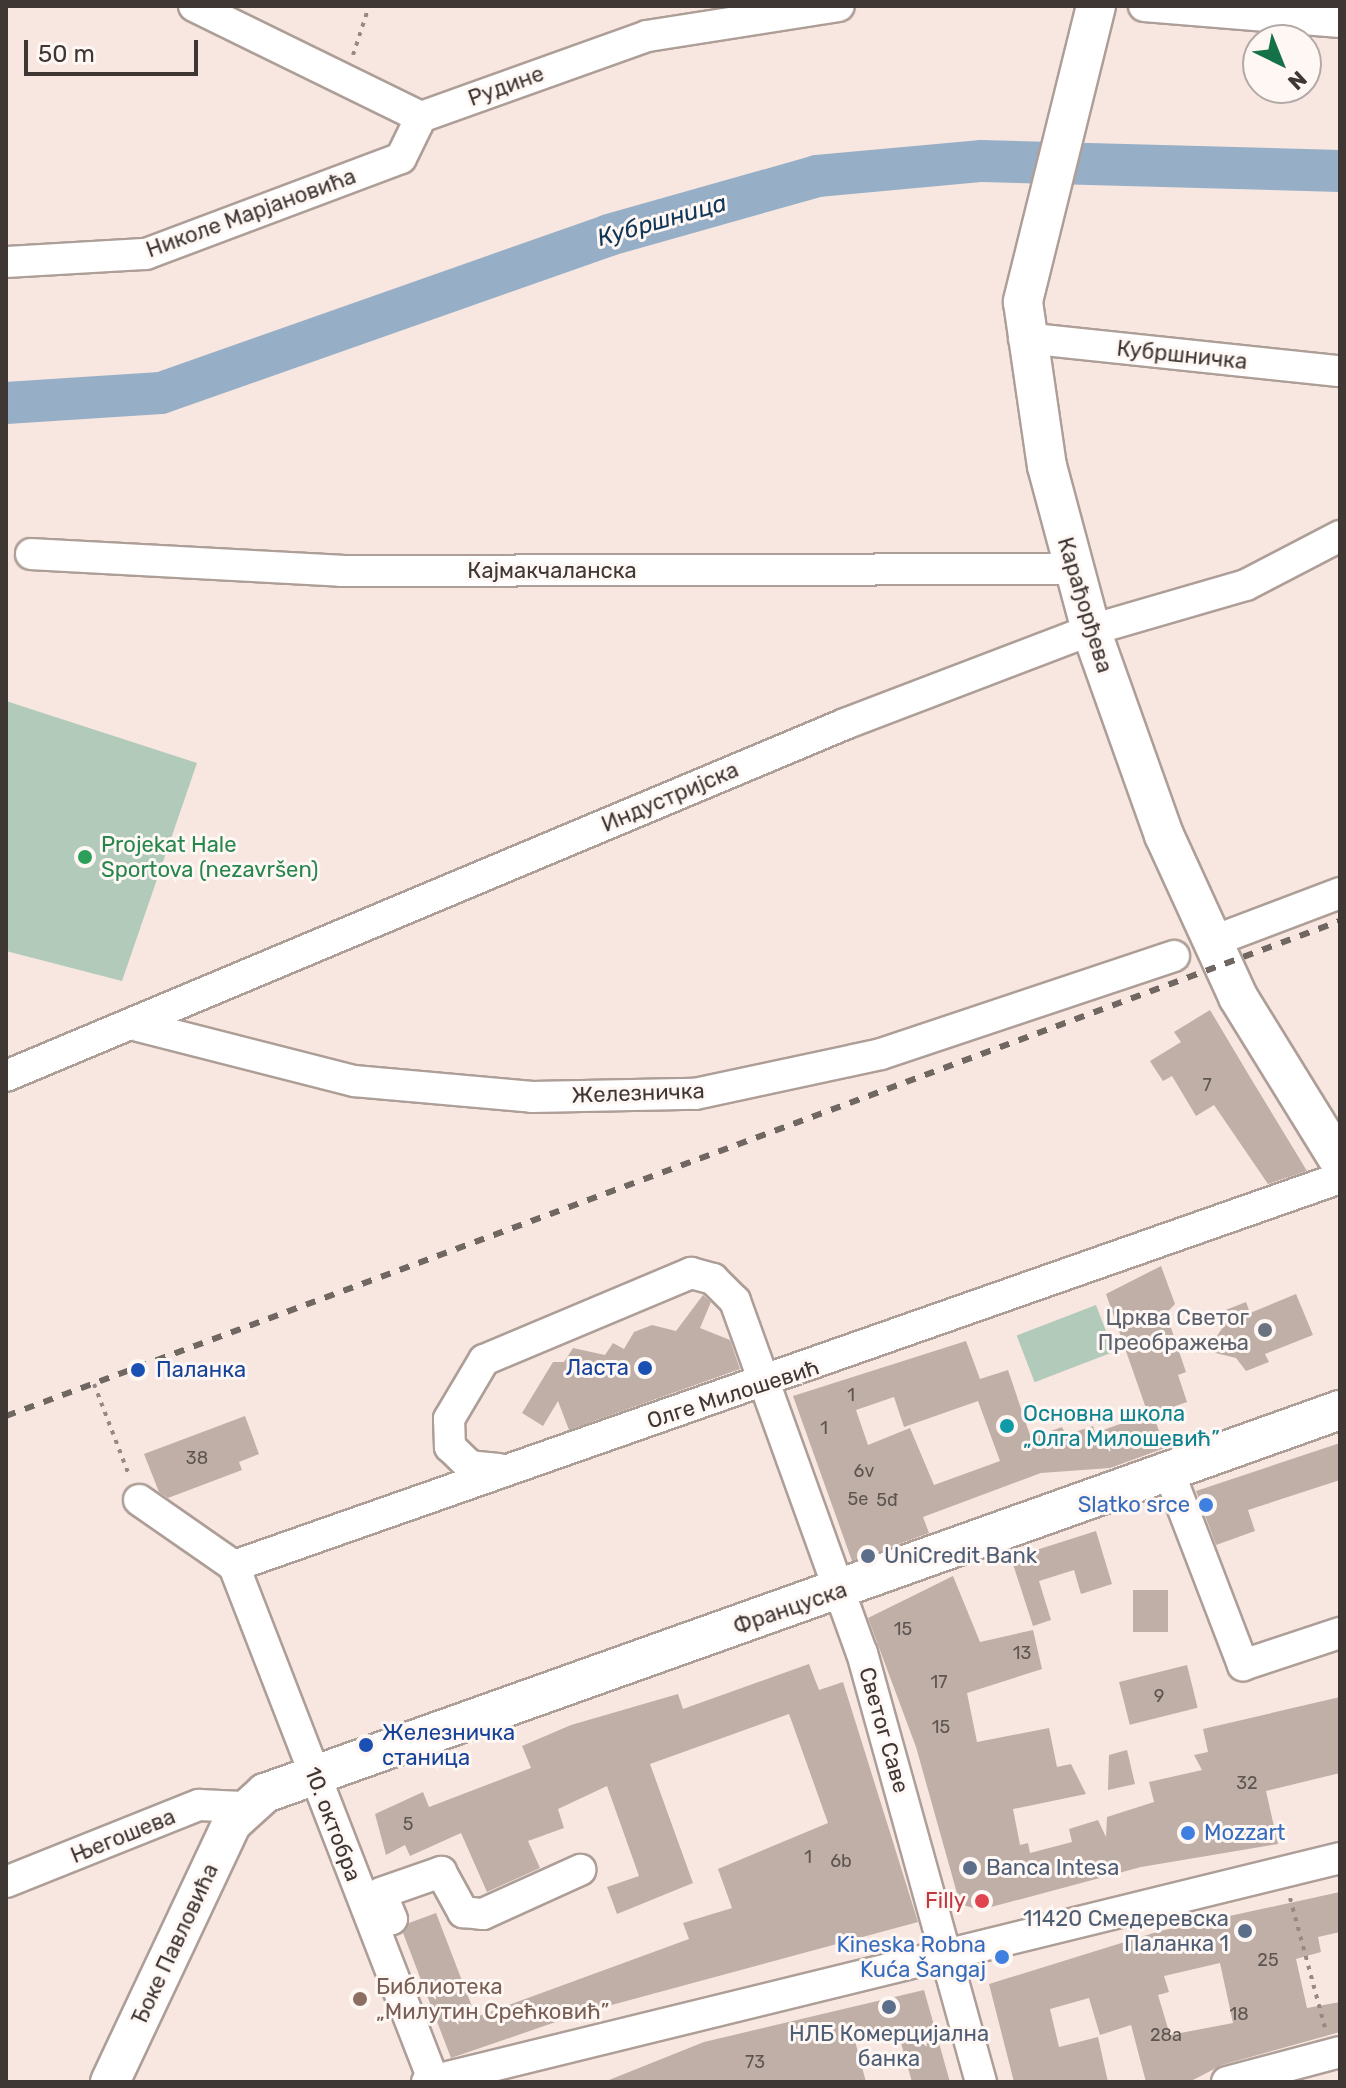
<!DOCTYPE html>
<html>
<head>
<meta charset="utf-8">
<style>
  body { margin:0 }
  #map { position:relative; width:1346px; height:2088px; overflow:hidden; background:#f8e7e0; font-family:Rubik,sans-serif }
  div>[style] { position:absolute }
  [style*='--x'] { left:calc(var(--x)*1px); top:calc(var(--y)*1px); width:calc(var(--w)*1px); rotate:calc(var(--a)*1deg) }
  .green>* { inset:0; background:#b1caba; transform-origin:0 0 }
  .river>* { height:42px; margin:-21px; padding:0 21px; transform-origin:21px; border-radius:21px; background:#97afc6 }
  .building>* { inset:0; background:#bfafa7; transform-origin:0 0 }
  .path>* { height:4px; margin-top:-2px; transform-origin:0; background:repeating-linear-gradient(90deg,#948984 0 4px,transparent 0 10px) }
  .roads { filter:drop-shadow(2px 0 #ad9e97) drop-shadow(-2px 0 #ad9e97) drop-shadow(0 2px #ad9e97) drop-shadow(0 -2px #ad9e97) }
  .minor>* { height:30px; margin:-15px; padding:0 15px; transform-origin:15px; border-radius:15px; background:#fff }
  .major>* { height:38px; margin:-19px; padding:0 19px; transform-origin:19px; border-radius:19px; background:#fff }
  .rail>* { height:6px; margin-top:-3px; transform-origin:0; background:repeating-linear-gradient(90deg,#706662 0 10px,transparent 0 20px) }
  .dots>* { width:22px; height:22px; translate:-50% -50%; box-sizing:border-box; border:4px solid #fef7f4; border-radius:50% }
  span { translate:-50% -50%; white-space:nowrap; text-align:center; line-height:1.15; -webkit-text-stroke:6px #fef7f4; paint-order:stroke }
  .number-label { font-size:18px; color:#5e5551 }
  .number-label span { -webkit-text-stroke-width:0 }
  .street-label { font-size:22px; color:#3e3734 }
  .leisure-label { font-size:22px; color:#27864d }
  .left { translate:0 -50%; text-align:left }
  .worship-label { font-size:22px; color:#5b616d }
  .right { translate:-100% -50%; text-align:right }
  .transit-label { font-size:22px; color:#164399 }
  .culture-label { font-size:22px; color:#0d838f }
  .shop-label { font-size:22px; color:#366cbe }
  .service-label { font-size:22px; color:#4e5e75 }
  .health-label { font-size:22px; color:#be3a42 }
  .education-label { font-size:22px; color:#785e54 }
  .water-label { font-size:24px; color:#0f3657; font-style:italic }
  .frame { position:absolute; inset:0; border:8px solid #3e3734; pointer-events:none }
  .north { position:absolute; left:1242px; top:24px; width:80px; height:80px; box-sizing:border-box; background:#fef7f4; border:2px solid #b1aaa7; border-radius:50%; rotate:137deg; font-size:22px; font-weight:700; line-height:32px; text-align:center; color:#3e3734 }
  .north::after { content:''; display:block; margin:auto; width:28px; height:36px; background:#157248; clip-path:polygon(50% 0,100% 100%,50% 72%,0 100%) }
  .scale { position:absolute; left:24px; top:40px; width:174px; height:36px; box-sizing:border-box; border:4px solid #3e3734; border-top:0; padding-left:10px; font-size:24px; line-height:28px; white-space:nowrap; color:#3e3734; -webkit-text-stroke:6px #fef7f4; paint-order:stroke }
</style>
</head>
<body>
<div id="map">
  <div class="green">
    <i style="clip-path:polygon(6px 701px,197px 763px,122px 981px,6px 951px)"></i>
    <i style="left:1096px;top:1305px;width:50px;height:85px;rotate:69deg"></i>
  </div>
  <div class="river">
    <i style="--x:6;--y:403;--w:155;--a:-3.7"></i>
    <i style="--x:161;--y:393;--w:475;--a:-19.4"></i>
    <i style="--x:609;--y:235;--w:216;--a:-15.8"></i>
    <i style="--x:817;--y:176;--w:166;--a:-5.2"></i>
    <i style="--x:982;--y:161;--w:358;--a:1.6"></i>
  </div>
  <div class="building">
    <i style="clip-path:polygon(1210px 1010px,1250px 1077px,1307px 1171px,1268px 1184px,1214px 1105px,1196px 1116px,1172px 1076px,1163px 1081px,1155px 1069px,1150px 1061px,1181px 1042px,1174px 1032px)"></i>
    <i style="clip-path:polygon(evenodd,1161px 1266px,1175px 1304px,1166px 1313px,1186px 1372px,1178px 1375px,1187px 1402px,1153px 1414px,1165px 1448px,1110px 1468px,1041px 1473px,923px 1517px,929px 1533px,852px 1561px,793px 1396px,966px 1341px,980px 1379px,1008px 1370px,1031px 1438px,1062px 1427px,1066px 1435px,1093px 1426px,1095px 1433px,1148px 1414px,1106px 1294px,1161px 1266px,894px 1397px,904px 1427px,978px 1401px,1000px 1461px,934px 1485px,910px 1428px,868px 1445px,856px 1410px,894px 1397px)"></i>
    <i style="clip-path:polygon(1296px 1294px,1313px 1335px,1265px 1354px,1269px 1362px,1246px 1371px,1236px 1358px,1207px 1351px,1227px 1321px,1223px 1311px,1246px 1302px,1250px 1313px)"></i>
    <i style="clip-path:polygon(703px 1295px,711px 1302px,700px 1328px,730px 1340px,740px 1369px,569px 1430px,558px 1401px,543px 1426px,522px 1413px,553px 1362px,564px 1362px,573px 1348px,605px 1355px,613px 1343px,624px 1349px,634px 1332px,652px 1325px,676px 1331px)"></i>
    <i style="clip-path:polygon(245px 1416px,259px 1454px,239px 1462px,242px 1470px,168px 1498px,159px 1492px,144px 1454px)"></i>
    <i style="clip-path:polygon(1340px 1443px,1340px 1480px,1248px 1510px,1255px 1531px,1216px 1545px,1196px 1491px)"></i>
    <i style="clip-path:polygon(1096px 1531px,1112px 1584px,1081px 1594px,1074px 1570px,1039px 1581px,1051px 1620px,1033px 1626px,1011px 1558px)"></i>
    <i style="clip-path:polygon(953px 1576px,980px 1642px,1033px 1630px,1042px 1669px,967px 1693px,977px 1742px,1049px 1728px,1057px 1767px,1071px 1764px,1086px 1794px,1013px 1809px,1020px 1845px,1028px 1843px,1030px 1853px,1072px 1842px,1069px 1829px,1098px 1820px,1106px 1837px,1107px 1817px,1154px 1802px,1149px 1782px,1202px 1770px,1194px 1755px,1208px 1752px,1203px 1729px,1340px 1697px,1340px 1773px,1266px 1791px,1278px 1844px,1141px 1867px,980px 1910px,960px 1904px,916px 1747px,868px 1618px)"></i>
    <i style="left:1168px;top:1590px;width:42px;height:35px;rotate:90deg"></i>
    <i style="clip-path:polygon(809px 1664px,819px 1690px,843px 1682px,918px 1922px,582px 2013px,451px 2058px,403px 1933px,409px 1923px,436px 1913px,476px 2017px,689px 1939px,683px 1923px,732px 1908px,718px 1869px,828px 1823px,789px 1714px,650px 1764px,693px 1883px,617px 1914px,607px 1887px,639px 1876px,607px 1786px,558px 1809px,564px 1828px,528px 1841px,540px 1868px,487px 1892px,461px 1833px,410px 1856px,405px 1845px,386px 1855px,375px 1814px,423px 1792px,429px 1807px,531px 1768px,522px 1746px,571px 1725px,678px 1694px,683px 1709px)"></i>
    <i style="left:1187px;top:1665px;width:44px;height:70px;rotate:76deg"></i>
    <i style="clip-path:polygon(1127px 1750px,1135px 1784px,1108px 1790px,1109px 1755px)"></i>
    <i style="clip-path:polygon(evenodd,1340px 1892px,1340px 1932px,1318px 1937px,1321px 1952px,1296px 1959px,1307px 2008px,1340px 2002px,1340px 2032px,1222px 2065px,1189px 2082px,1146px 2082px,1131px 2025px,1100px 2035px,1089px 1998px,1050px 2009px,1059px 2047px,1098px 2037px,1108px 2082px,1014px 2082px,989px 1984px,1160px 1931px,1340px 1892px,1220px 1963px,1233px 2023px,1170px 2035px,1158px 1995px,1169px 1992px,1164px 1976px,1220px 1963px)"></i>
    <i style="clip-path:polygon(924px 1990px,950px 2082px,912px 2082px,897px 2029px,855px 2041px,866px 2082px,604px 2082px,704px 2042px)"></i>
  </div>
  <div class="path">
    <i style="--x:353;--y:55;--w:52;--a:-71.9"></i>
    <i style="--x:94;--y:1384;--w:97;--a:69"></i>
    <i style="--x:1290;--y:1898;--w:135;--a:74.9"></i>
  </div>
  <div class="roads">
    <div class="minor">
      <i style="--x:194;--y:6;--w:253;--a:26.1"></i>
      <i style="--x:421;--y:117;--w:240;--a:-19.7"></i>
      <i style="--x:647;--y:36;--w:194;--a:-8.9"></i>
      <i style="--x:1144;--y:6;--w:197;--a:4.7"></i>
      <i style="--x:6;--y:262;--w:140;--a:-3.3"></i>
      <i style="--x:146;--y:254;--w:272;--a:-20.6"></i>
      <i style="--x:401;--y:158;--w:46;--a:-64"></i>
      <i style="--x:1024;--y:338;--w:318;--a:6"></i>
      <i style="--x:31;--y:554;--w:309;--a:3.1"></i>
      <i style="--x:340;--y:571;--w:733;--a:-0.16"></i>
      <i style="--x:1211;--y:942;--w:138;--a:-20.8"></i>
      <i style="--x:138;--y:1026;--w:223;--a:14.3"></i>
      <i style="--x:354;--y:1081;--w:179;--a:5.1"></i>
      <i style="--x:532;--y:1097;--w:163;--a:-1.1"></i>
      <i style="--x:695;--y:1094;--w:190;--a:-12.1"></i>
      <i style="--x:881;--y:1054;--w:309;--a:-18.5"></i>
      <i style="--x:6;--y:1076;--w:910;--a:-22.76"></i>
      <i style="--x:845;--y:724;--w:263;--a:-20.9"></i>
      <i style="--x:1091;--y:630;--w:161;--a:-16.2"></i>
      <i style="--x:1246;--y:585;--w:106;--a:-27.5"></i>
      <i style="--x:498;--y:1469;--w:28;--a:-174"></i>
      <i style="--x:470;--y:1466;--w:28;--a:-136"></i>
      <i style="--x:450;--y:1447;--w:28;--a:-92"></i>
      <i style="--x:449;--y:1419;--w:69;--a:-59.3"></i>
      <i style="--x:484;--y:1360;--w:225;--a:-22.8"></i>
      <i style="--x:691;--y:1273;--w:23;--a:15"></i>
      <i style="--x:713;--y:1279;--w:31;--a:45"></i>
      <i style="--x:735;--y:1301;--w:374;--a:70.2"></i>
      <i style="--x:862;--y:1653;--w:445;--a:74.5"></i>
      <i style="--x:1170;--y:1475;--w:204;--a:69"></i>
      <i style="--x:1243;--y:1665;--w:102;--a:-18.3"></i>
      <i style="--x:139;--y:1500;--w:116;--a:34.8"></i>
      <i style="--x:234;--y:1566;--w:1172;--a:-19.33"></i>
      <i style="--x:234;--y:1566;--w:553;--a:68.81"></i>
      <i style="--x:6;--y:1882;--w:208;--a:-21.8"></i>
      <i style="--x:199;--y:1805;--w:43;--a:2.7"></i>
      <i style="--x:382;--y:1922;--w:10;--a:-17"></i>
      <i style="--x:392;--y:1919;--w:28;--a:-113"></i>
      <i style="--x:381;--y:1893;--w:64;--a:-19.3"></i>
      <i style="--x:441;--y:1872;--w:46;--a:61.2"></i>
      <i style="--x:463;--y:1912;--w:20;--a:6"></i>
      <i style="--x:483;--y:1914;--w:107;--a:-24.4"></i>
      <i style="--x:427;--y:2082;--w:940;--a:-13.78"></i>
      <i style="--x:1227;--y:2082;--w:117;--a:-14.9"></i>
    </div>
    <div class="major">
      <i style="--x:1096;--y:6;--w:305;--a:103.9"></i>
      <i style="--x:1023;--y:302;--w:166;--a:81.7"></i>
      <i style="--x:1047;--y:466;--w:170;--a:75"></i>
      <i style="--x:1091;--y:630;--w:218;--a:70.4"></i>
      <i style="--x:1164;--y:835;--w:178;--a:65.4"></i>
      <i style="--x:1238;--y:997;--w:194;--a:58.3"></i>
      <i style="--x:110;--y:2082;--w:286;--a:-64.8"></i>
      <i style="--x:232;--y:1823;--w:45;--a:-42.3"></i>
      <i style="--x:265;--y:1793;--w:1141;--a:-19.61"></i>
    </div>
  </div>
  <div class="rail">
    <i style="--x:6;--y:1416;--w:1423;--a:-20.36"></i>
  </div>
  <div class="dots">
    <i style="left:85px;top:857px;background:#2e9e5b"></i>
    <i style="left:1265px;top:1330px;background:#6b7280"></i>
    <i style="left:645px;top:1368px;background:#1a4fb4"></i>
    <i style="left:138px;top:1370px;background:#1a4fb4"></i>
    <i style="left:1007px;top:1426px;background:#0f9aa8"></i>
    <i style="left:1206px;top:1505px;background:#3f7fe0"></i>
    <i style="left:868px;top:1556px;background:#5c6f8a"></i>
    <i style="left:366px;top:1745px;background:#1a4fb4"></i>
    <i style="left:1188px;top:1833px;background:#3f7fe0"></i>
    <i style="left:970px;top:1868px;background:#5c6f8a"></i>
    <i style="left:982px;top:1901px;background:#e0444e"></i>
    <i style="left:1245px;top:1931px;background:#5c6f8a"></i>
    <i style="left:1002px;top:1957px;background:#3f7fe0"></i>
    <i style="left:360px;top:1999px;background:#8d6e63"></i>
    <i style="left:889px;top:2007px;background:#5c6f8a"></i>
  </div>
  <div class="number-label">
    <span style="left:1207px;top:1085px">7</span>
    <span style="left:851px;top:1395px">1</span>
    <span style="left:824px;top:1428px">1</span>
    <span style="left:197px;top:1458px">38</span>
    <span style="left:864px;top:1471px">6v</span>
    <span style="left:858px;top:1499px">5e</span>
    <span style="left:887px;top:1500px">5đ</span>
    <span style="left:903px;top:1629px">15</span>
    <span style="left:1022px;top:1653px">13</span>
    <span style="left:939px;top:1682px">17</span>
    <span style="left:1159px;top:1696px">9</span>
    <span style="left:941px;top:1727px">15</span>
    <span style="left:1247px;top:1783px">32</span>
    <span style="left:408px;top:1824px">5</span>
    <span style="left:808px;top:1857px">1</span>
    <span style="left:841px;top:1861px">6b</span>
    <span style="left:1268px;top:1960px">25</span>
    <span style="left:1239px;top:2014px">18</span>
    <span style="left:1166px;top:2035px">28a</span>
    <span style="left:755px;top:2062px">73</span>
  </div>
  <div class="street-label">
    <span style="left:506px;top:86px;rotate:-20deg">Рудине</span>
    <span style="left:251px;top:213px;rotate:-20deg">Николе Марјановића</span>
    <span style="left:1182px;top:355px;rotate:6deg">Кубршничка</span>
    <span style="left:552px;top:571px">Кајмакчаланска</span>
    <span style="left:1085px;top:605px;rotate:73deg">Карађорђева</span>
    <span style="left:670px;top:797px;rotate:-23deg">Индустријска</span>
    <span style="left:638px;top:1093px;rotate:-2deg">Железничка</span>
    <span style="left:733px;top:1394px;rotate:-18deg">Олге Милошевић</span>
    <span style="left:790px;top:1608px;rotate:-19deg">Француска</span>
    <span style="left:884px;top:1730px;rotate:74deg">Светог Саве</span>
    <span style="left:333px;top:1824px;rotate:69deg">10. октобра</span>
    <span style="left:123px;top:1836px;rotate:-22deg">Његошева</span>
    <span style="left:175px;top:1944px;rotate:-65deg">Ђоке Павловића</span>
  </div>
  <div class="leisure-label">
    <span class="left" style="left:101px;top:857px">Projekat Hale<br>Sportova (nezavršen)</span>
  </div>
  <div class="worship-label">
    <span class="right" style="left:1249px;top:1330px">Црква Светог<br>Преображења</span>
  </div>
  <div class="transit-label">
    <span class="right" style="left:629px;top:1368px">Ласта</span>
    <span class="left" style="left:156px;top:1370px">Паланка</span>
    <span class="left" style="left:382px;top:1745px">Железничка<br>станица</span>
  </div>
  <div class="culture-label">
    <span class="left" style="left:1023px;top:1426px">Основна школа<br>„Олга Милошевић”</span>
  </div>
  <div class="shop-label">
    <span class="right" style="left:1190px;top:1505px">Slatko srce</span>
    <span class="left" style="left:1204px;top:1833px">Mozzart</span>
    <span class="right" style="left:986px;top:1957px">Kineska Robna<br>Kuća Šangaj</span>
  </div>
  <div class="service-label">
    <span class="left" style="left:884px;top:1556px">UniCredit Bank</span>
    <span class="left" style="left:986px;top:1868px">Banca Intesa</span>
    <span class="right" style="left:1229px;top:1931px">11420 Смедеревска<br>Паланка 1</span>
    <span style="left:889px;top:2046px">НЛБ Комерцијална<br>банка</span>
  </div>
  <div class="health-label">
    <span class="right" style="left:966px;top:1901px">Filly</span>
  </div>
  <div class="education-label">
    <span class="left" style="left:376px;top:1999px">Библиотека<br>„Милутин Срећковић”</span>
  </div>
  <div class="water-label">
    <span style="left:662px;top:221px;rotate:-16deg">Кубршница</span>
  </div>
  <div class="frame"></div>
  <div class="north">N</div>
  <div class="scale">50 m</div>
</div>
</body>
</html>
